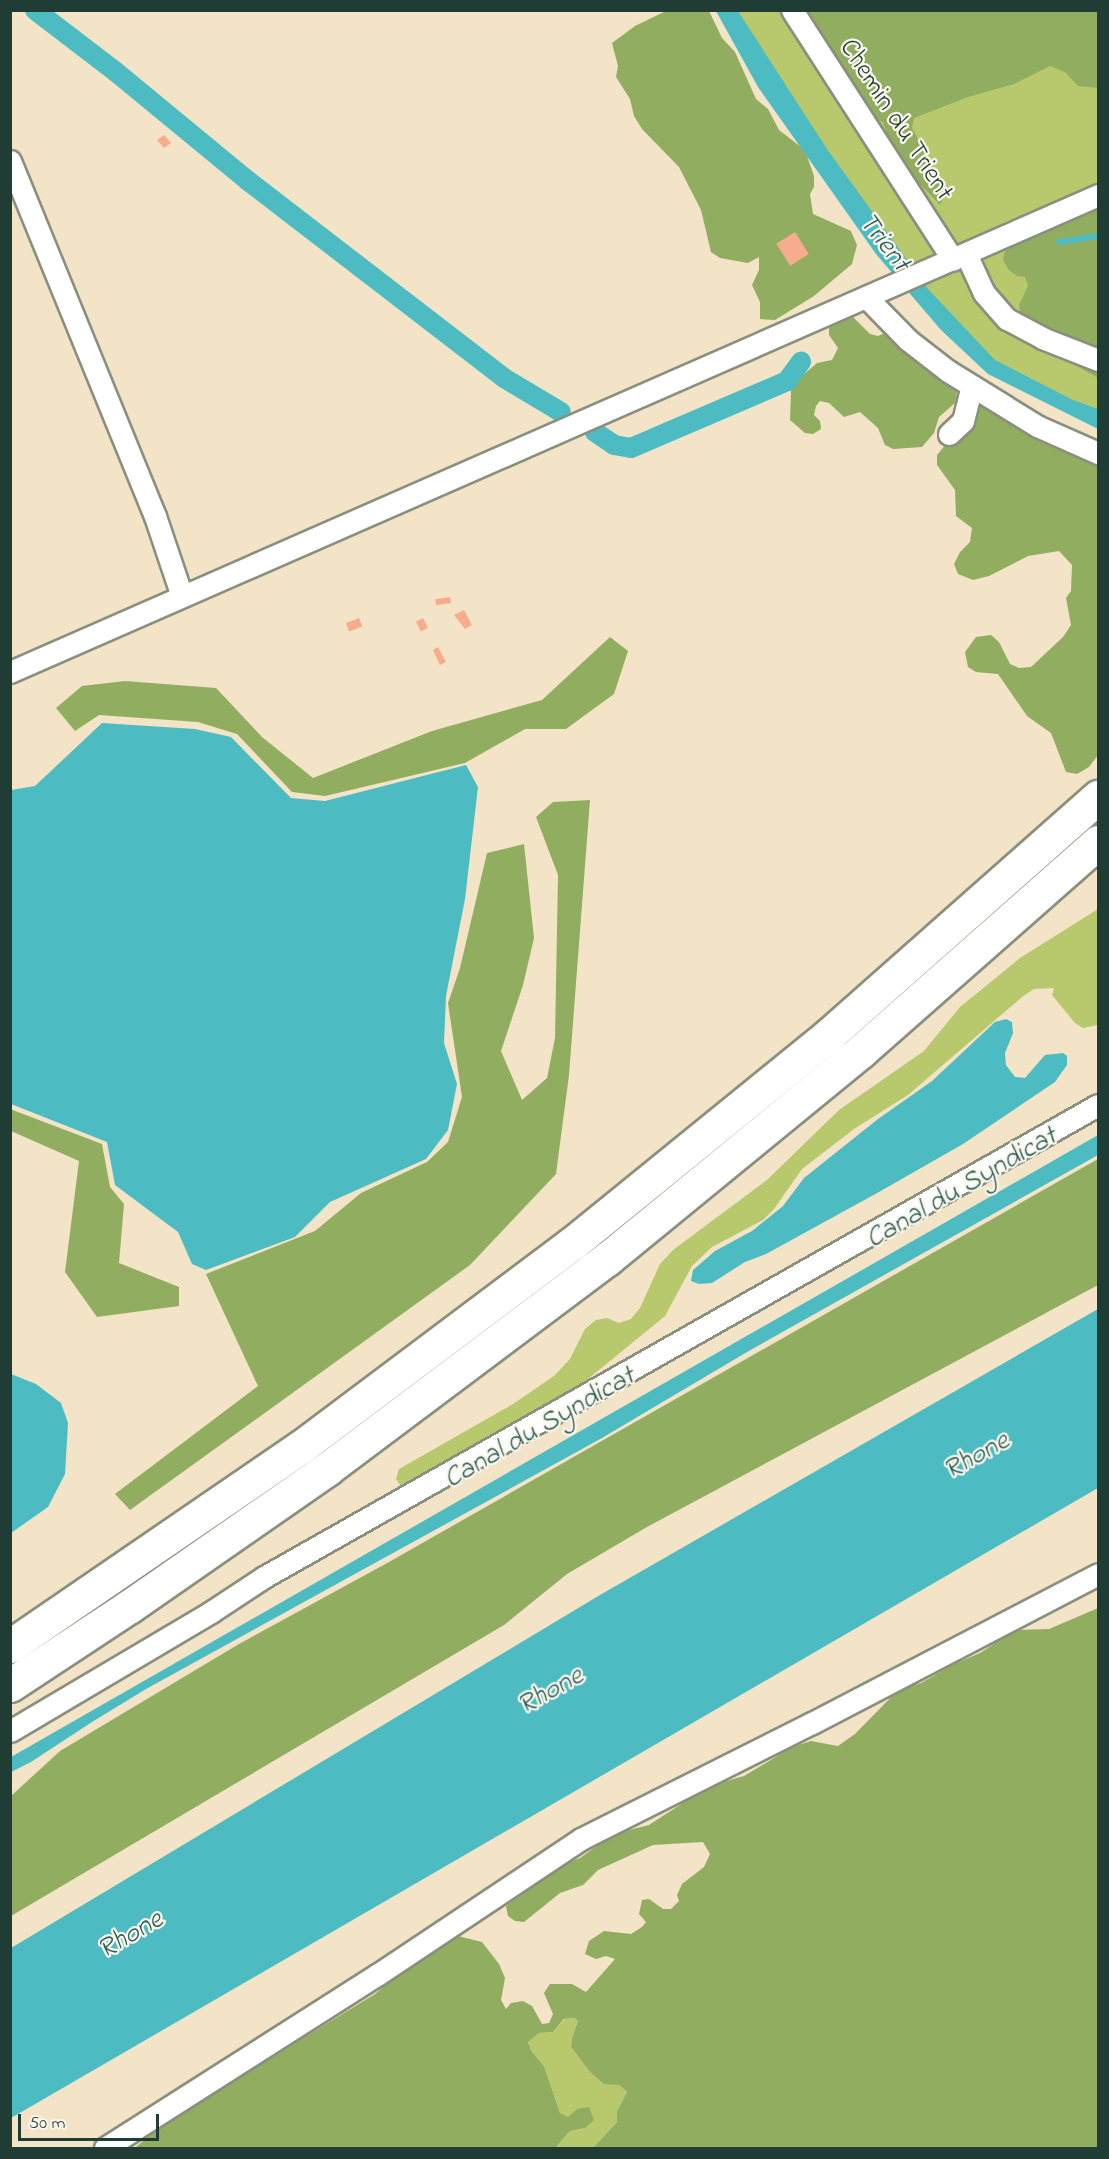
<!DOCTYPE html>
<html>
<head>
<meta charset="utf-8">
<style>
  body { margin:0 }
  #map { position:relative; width:1109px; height:2159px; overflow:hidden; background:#f3e3c7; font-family:"Indie Flower",sans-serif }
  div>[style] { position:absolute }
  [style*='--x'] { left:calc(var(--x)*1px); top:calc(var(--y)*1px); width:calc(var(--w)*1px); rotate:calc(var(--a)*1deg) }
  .green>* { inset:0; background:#b7c96c }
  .forest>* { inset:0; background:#91ad60 }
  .water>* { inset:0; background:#4dbcc2 }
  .stream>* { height:6px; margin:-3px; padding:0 3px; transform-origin:3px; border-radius:3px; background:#4dbcc2 }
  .canal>* { height:20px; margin:-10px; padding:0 10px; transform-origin:10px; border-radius:10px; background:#4dbcc2 }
  .building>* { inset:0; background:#f7ad8d; transform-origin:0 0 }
  .roads { filter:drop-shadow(2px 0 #89907e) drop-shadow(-2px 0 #89907e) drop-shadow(0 2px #89907e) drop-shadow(0 -2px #89907e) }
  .minor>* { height:21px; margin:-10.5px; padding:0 10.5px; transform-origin:10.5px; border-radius:10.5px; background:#fff }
  .motorway>* { height:33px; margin:-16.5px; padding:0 16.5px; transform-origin:16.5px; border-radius:16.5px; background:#fff }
  span { translate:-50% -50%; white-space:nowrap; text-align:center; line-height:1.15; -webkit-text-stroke:4.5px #fbf7ec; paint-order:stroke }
  .street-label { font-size:27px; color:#1f3d34 }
  .water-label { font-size:28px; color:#2a5d58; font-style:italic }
  .frame { position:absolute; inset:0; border:12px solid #1f3d34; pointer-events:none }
  .scale { position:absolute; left:18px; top:2114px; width:141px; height:27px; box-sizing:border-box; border:3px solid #1f3d34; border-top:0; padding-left:8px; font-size:18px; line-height:21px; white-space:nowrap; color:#1f3d34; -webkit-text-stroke:4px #fbf7ec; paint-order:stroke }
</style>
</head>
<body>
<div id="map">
  <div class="green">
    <i style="clip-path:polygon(729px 11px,1098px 11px,1098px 418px,991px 361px,919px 292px)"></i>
    <i style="clip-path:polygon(1098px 909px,1098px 1025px,1083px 1028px,1075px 1023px,1052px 995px,1054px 988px,1034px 989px,1022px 997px,908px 1095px,854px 1129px,802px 1169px,774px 1209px,763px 1220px,712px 1247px,692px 1266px,665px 1316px,572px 1392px,406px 1487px,400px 1485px,396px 1479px,399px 1469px,513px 1404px,554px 1376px,570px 1359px,585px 1329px,596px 1320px,607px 1318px,619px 1323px,631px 1319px,640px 1308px,660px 1264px,673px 1250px,767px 1180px,839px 1110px,924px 1051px,960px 1007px,1020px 958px)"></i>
    <i style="clip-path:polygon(574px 2018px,578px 2021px,572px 2038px,571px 2047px,589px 2071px,619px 2085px,627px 2092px,617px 2111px,617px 2122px,593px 2148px,555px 2148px,570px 2131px,585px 2128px,577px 2109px,568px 2118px,560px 2113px,544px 2066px,532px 2052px,528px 2041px,539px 2033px,553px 2032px,565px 2019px)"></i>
  </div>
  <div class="forest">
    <i style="clip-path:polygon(666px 11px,709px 11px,722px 38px,735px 52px,756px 99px,768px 109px,779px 130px,801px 147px,807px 156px,814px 176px,814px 187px,810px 194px,813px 214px,851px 231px,857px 245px,852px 264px,814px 296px,775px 320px,760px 319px,760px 302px,752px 285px,759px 270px,759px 257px,748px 263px,720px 258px,711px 252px,701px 210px,679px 167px,642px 129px,634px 116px,630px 99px,616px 77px,618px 66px,612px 43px,635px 26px)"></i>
    <i style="clip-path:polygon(801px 11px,1098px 11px,1098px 88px,1078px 86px,1065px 72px,1050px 66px,1014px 84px,968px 97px,914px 118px,912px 128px,931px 162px,944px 196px,940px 205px,895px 158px,883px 122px,872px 118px)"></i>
    <i style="clip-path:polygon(1098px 209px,1098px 378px,1077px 366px,1072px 351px,1021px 315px,1019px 305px,1028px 286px,1025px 277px,1017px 276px,1009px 270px,1003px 260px,1006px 247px,1015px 241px,1067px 216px)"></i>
    <i style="clip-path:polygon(841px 316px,852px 316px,870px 334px,878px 336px,889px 331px,922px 366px,940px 373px,957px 393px,955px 403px,939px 417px,934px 433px,922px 447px,893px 449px,885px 445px,878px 428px,860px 412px,844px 417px,829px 403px,820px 401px,816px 406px,814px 415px,820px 421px,821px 429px,813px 434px,805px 433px,790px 420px,791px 391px,796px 381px,817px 363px,832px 360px,838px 348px,829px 335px,829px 325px)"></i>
    <i style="clip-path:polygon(977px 400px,1098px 460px,1098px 755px,1089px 767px,1077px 774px,1066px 772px,1051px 733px,1027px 716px,998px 674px,976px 672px,968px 667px,965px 652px,976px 637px,991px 635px,999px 642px,1010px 664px,1019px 668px,1031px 667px,1063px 637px,1071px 625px,1066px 598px,1071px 591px,1072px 565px,1059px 551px,1028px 556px,989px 576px,973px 580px,958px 574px,954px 564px,960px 552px,970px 542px,972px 528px,956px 516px,955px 490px,937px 465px,937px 455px,946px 444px,968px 427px)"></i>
    <i style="clip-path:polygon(610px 637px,628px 651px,614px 694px,566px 729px,525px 729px,465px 763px,325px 796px,292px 792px,237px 734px,198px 722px,99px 715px,75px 731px,56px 708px,82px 686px,125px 681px,216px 688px,262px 737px,313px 778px,432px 731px,542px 700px)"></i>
    <i style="clip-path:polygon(590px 800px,569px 1075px,556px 1174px,470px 1265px,130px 1510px,115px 1494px,258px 1386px,206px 1274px,315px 1231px,361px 1193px,427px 1162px,448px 1142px,462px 1097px,448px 1003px,460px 968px,487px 853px,524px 844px,534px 938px,523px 985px,501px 1051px,522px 1100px,547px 1078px,555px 1038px,558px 875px,536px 817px,553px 802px)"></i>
    <i style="clip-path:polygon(10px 1109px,102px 1144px,110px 1187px,124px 1204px,119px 1263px,179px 1287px,179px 1306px,97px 1317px,65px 1272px,79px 1161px,11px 1131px)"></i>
    <i style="clip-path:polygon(1098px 1159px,1098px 1285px,647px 1527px,567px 1574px,504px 1625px,11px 1916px,11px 1796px,60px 1751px,239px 1644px,389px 1562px)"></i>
    <i style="clip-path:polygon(1098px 1608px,1098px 2148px,593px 2148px,617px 2122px,617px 2111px,627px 2092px,619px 2085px,604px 2084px,589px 2071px,571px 2047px,572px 2038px,578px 2021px,574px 2018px,564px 2019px,553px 2032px,539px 2033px,528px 2042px,532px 2052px,544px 2066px,560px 2113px,568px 2117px,577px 2109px,589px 2107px,594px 2120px,585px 2128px,570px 2131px,555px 2148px,135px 2148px,165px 2122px,266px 2051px,308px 2035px,375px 1994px,414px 1961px,458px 1936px,482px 1942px,499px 1964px,505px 1978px,501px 2000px,506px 2009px,511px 2003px,523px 2001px,532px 2006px,542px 2024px,549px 2023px,553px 2014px,544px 1993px,550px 1984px,572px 1984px,586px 1992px,615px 1959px,606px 1956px,596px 1959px,585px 1954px,589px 1941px,604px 1931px,631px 1934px,642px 1927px,646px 1922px,639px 1914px,642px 1900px,649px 1899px,663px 1909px,671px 1909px,679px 1901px,677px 1895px,682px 1884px,704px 1867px,710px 1854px,703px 1842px,653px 1845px,598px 1870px,583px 1885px,560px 1893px,524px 1922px,515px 1921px,508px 1916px,506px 1906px,567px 1863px,580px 1858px,613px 1834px,649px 1825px,689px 1799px,723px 1782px,744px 1776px,792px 1747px,811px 1741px,838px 1746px,855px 1734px,898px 1690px,921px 1683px,954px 1664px,980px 1653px,1015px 1630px,1049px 1629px)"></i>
  </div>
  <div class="water">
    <i style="clip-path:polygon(716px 11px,738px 11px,827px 149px,928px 289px,995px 360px,1073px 400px,1098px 409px,1098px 429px,988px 374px,941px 330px,876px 254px,758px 87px)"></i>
    <i style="clip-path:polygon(102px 723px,195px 729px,231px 737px,291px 798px,325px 801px,466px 765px,478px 787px,465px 899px,446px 996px,444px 1043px,457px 1084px,448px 1130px,426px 1159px,330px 1202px,295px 1237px,206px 1270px,192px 1264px,178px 1232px,115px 1185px,107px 1142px,11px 1104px,11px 790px,35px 786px)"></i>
    <i style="clip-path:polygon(1006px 1019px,1012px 1022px,1013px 1033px,1005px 1053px,1006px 1065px,1015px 1077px,1025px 1078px,1045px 1055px,1063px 1053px,1067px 1056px,1067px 1065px,1055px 1082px,963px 1144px,879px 1192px,766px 1254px,745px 1262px,712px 1283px,699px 1284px,691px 1281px,693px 1270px,715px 1251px,752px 1231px,783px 1206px,804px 1178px,878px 1119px,932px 1081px,995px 1022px)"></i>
    <i style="clip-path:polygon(1098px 1135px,1098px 1155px,747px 1352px,602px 1438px,146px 1689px,92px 1722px,31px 1762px,11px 1772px,11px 1757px)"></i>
    <i style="clip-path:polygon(1098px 1309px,1098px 1488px,11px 2118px,11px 1948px,600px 1595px)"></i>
    <i style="clip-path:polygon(11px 1374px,36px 1384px,61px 1403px,68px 1423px,65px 1474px,48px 1507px,11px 1533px)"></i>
  </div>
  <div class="stream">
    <i style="--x:1059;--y:242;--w:39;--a:-9"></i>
  </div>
  <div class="canal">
    <i style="--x:35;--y:10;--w:102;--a:37.4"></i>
    <i style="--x:116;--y:72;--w:170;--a:39.5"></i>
    <i style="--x:247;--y:180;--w:324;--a:37.6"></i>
    <i style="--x:504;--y:378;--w:66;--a:30.8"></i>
    <i style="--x:595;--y:432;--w:23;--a:34"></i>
    <i style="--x:614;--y:445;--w:17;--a:10"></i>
    <i style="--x:631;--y:448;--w:170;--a:-23.2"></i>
    <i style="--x:787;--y:381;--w:24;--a:-54"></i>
  </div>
  <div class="building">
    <i style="clip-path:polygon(164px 135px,171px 143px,164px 148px,157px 140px)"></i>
    <i style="left:795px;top:232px;width:26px;height:22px;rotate:58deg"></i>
    <i style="left:450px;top:597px;width:6px;height:15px;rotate:81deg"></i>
    <i style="clip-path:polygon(464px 610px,472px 625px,465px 629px,454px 615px)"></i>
    <i style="left:359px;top:618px;width:9px;height:14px;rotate:69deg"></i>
    <i style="left:423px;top:618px;width:11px;height:8px;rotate:63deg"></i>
    <i style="clip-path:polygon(438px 647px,446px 662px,440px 665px,433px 650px)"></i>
  </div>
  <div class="roads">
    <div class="minor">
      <i style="--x:792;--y:10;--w:297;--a:57.2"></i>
      <i style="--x:10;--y:161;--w:383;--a:67.8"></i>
      <i style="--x:155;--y:516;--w:84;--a:71.4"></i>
      <i style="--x:966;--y:254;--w:43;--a:65.2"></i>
      <i style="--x:984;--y:293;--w:35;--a:49"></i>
      <i style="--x:1007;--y:319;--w:40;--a:28"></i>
      <i style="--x:1042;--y:338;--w:60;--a:21.4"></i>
      <i style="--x:866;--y:297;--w:60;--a:45.7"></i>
      <i style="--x:908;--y:340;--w:51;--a:37.8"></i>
      <i style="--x:948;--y:371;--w:105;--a:31.7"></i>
      <i style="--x:1037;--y:426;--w:67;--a:23.9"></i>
      <i style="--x:949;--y:434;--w:19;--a:-43"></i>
      <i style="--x:963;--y:421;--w:36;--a:-76"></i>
      <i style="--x:10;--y:672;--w:1188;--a:-23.67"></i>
      <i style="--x:10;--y:1731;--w:234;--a:-30.6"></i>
      <i style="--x:211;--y:1612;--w:64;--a:-33.4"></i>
      <i style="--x:264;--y:1577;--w:958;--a:-29.51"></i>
      <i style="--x:105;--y:2148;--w:322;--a:-32.5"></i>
      <i style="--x:377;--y:1975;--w:245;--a:-33.7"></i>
      <i style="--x:581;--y:1839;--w:258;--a:-26.7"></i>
      <i style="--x:812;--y:1723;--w:322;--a:-27.5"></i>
    </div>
    <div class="motorway">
      <i style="--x:10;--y:1646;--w:353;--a:-34.4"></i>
      <i style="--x:301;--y:1447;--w:340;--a:-36.9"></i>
      <i style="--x:573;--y:1243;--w:331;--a:-39.1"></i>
      <i style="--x:830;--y:1034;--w:358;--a:-41.5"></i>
      <i style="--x:10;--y:1685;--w:144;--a:-33.4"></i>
      <i style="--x:130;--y:1606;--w:240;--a:-34.8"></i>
      <i style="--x:327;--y:1469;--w:350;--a:-36.9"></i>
      <i style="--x:607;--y:1259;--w:328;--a:-39.3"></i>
      <i style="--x:861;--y:1051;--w:316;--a:-41.4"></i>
    </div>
  </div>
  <div class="street-label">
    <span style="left:896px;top:120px;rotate:57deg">Chemin du Trient</span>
  </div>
  <div class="water-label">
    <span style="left:883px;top:243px;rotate:52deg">Trient</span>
    <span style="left:962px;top:1189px;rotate:-30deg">Canal du Syndicat</span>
    <span style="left:540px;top:1429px;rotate:-30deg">Canal du Syndicat</span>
    <span style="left:977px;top:1457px;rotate:-29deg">Rhone</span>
    <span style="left:551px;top:1692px;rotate:-29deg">Rhone</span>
    <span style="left:131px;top:1936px;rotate:-30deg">Rhone</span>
  </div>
  <div class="frame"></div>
  <div class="scale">50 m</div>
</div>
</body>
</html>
